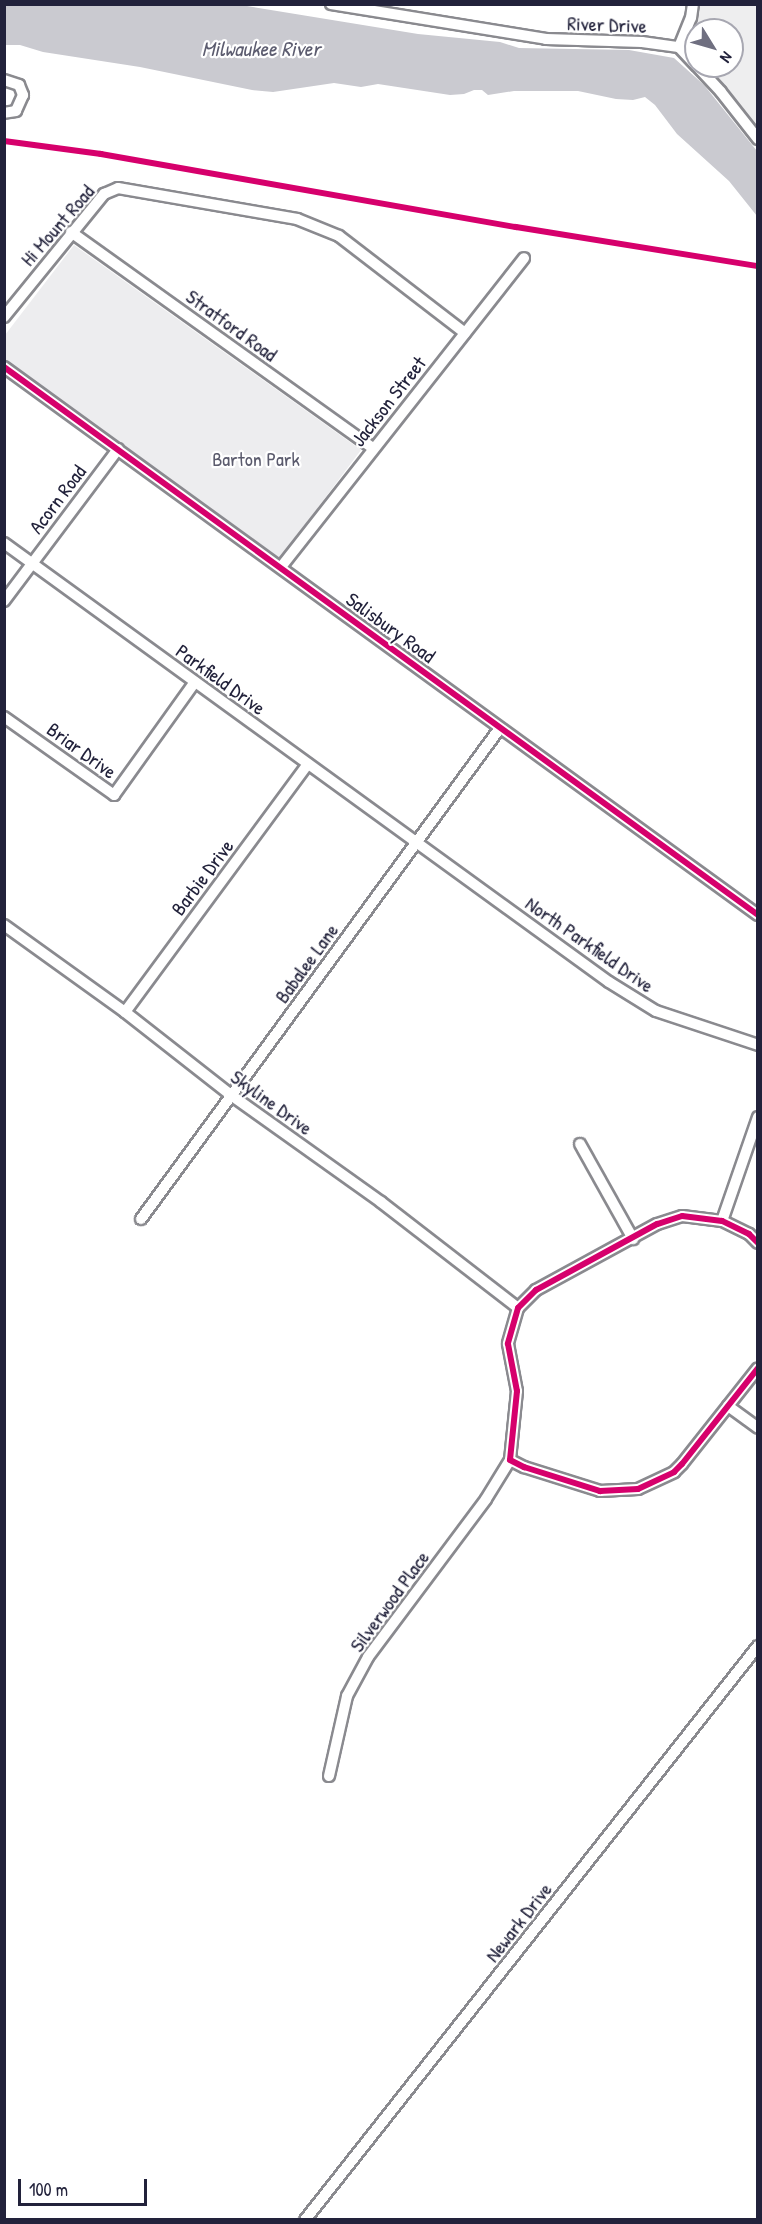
<!DOCTYPE html>
<html>
<head>
<meta charset="utf-8">
<style>
  body { margin:0 }
  #map { position:relative; width:762px; height:2224px; overflow:hidden; background:#fff; font-family:"Patrick Hand",sans-serif }
  div>[style] { position:absolute }
  [style*='--x'] { left:calc(var(--x)*1px); top:calc(var(--y)*1px); width:calc(var(--w)*1px); rotate:calc(var(--a)*1deg) }
  .built>* { inset:0; background:#eeeeef }
  .green>* { inset:0; background:#ededef }
  .water>* { inset:0; background:#cacad0 }
  .roads { filter:drop-shadow(2px 0 #8a8a8f) drop-shadow(-2px 0 #8a8a8f) drop-shadow(0 2px #8a8a8f) drop-shadow(0 -2px #8a8a8f) }
  .minor>* { height:10px; margin:-5px; padding:0 5px; transform-origin:5px; border-radius:5px; background:#fff }
  .cycleway>* { height:6px; margin:-3px; padding:0 3px; transform-origin:3px; border-radius:3px; background:#d6006c }
  span { translate:-50% -50%; white-space:nowrap; text-align:center; line-height:1.15; -webkit-text-stroke:4.5px #fff; paint-order:stroke }
  .street-label { font-size:20px; color:#22223b }
  .park-label { font-size:20px; color:#5b5b6d }
  .water-label { font-size:21px; color:#5c5c6f; font-style:italic }
  .frame { position:absolute; inset:0; border:6px solid #22223b; pointer-events:none }
  .north { position:absolute; left:684px; top:18px; width:60px; height:60px; box-sizing:border-box; background:#fff; border:2px solid #a7a7b1; border-radius:50%; rotate:127deg; font-size:16px; font-weight:700; line-height:24px; text-align:center; color:#22223b }
  .north::after { content:''; display:block; margin:auto; width:21px; height:27px; background:#6f6f80; clip-path:polygon(50% 0,100% 100%,50% 72%,0 100%) }
  .scale { position:absolute; left:18px; top:2179px; width:129px; height:27px; box-sizing:border-box; border:3px solid #22223b; border-top:0; padding-left:8px; font-size:18px; line-height:21px; white-space:nowrap; color:#22223b; -webkit-text-stroke:4px #fff; paint-order:stroke }
</style>
</head>
<body>
<div id="map">
  <div class="built">
    <i style="clip-path:polygon(700px 5px,757px 5px,757px 133px,703px 66px,732px 66px,732px 30px,696px 30px,696px 58px,689px 48px)"></i>
  </div>
  <div class="green">
    <i style="clip-path:polygon(74px 245px,361px 450px,280px 558px,5px 360px,5px 335px)"></i>
  </div>
  <div class="water">
    <i style="clip-path:polygon(4px 5px,241px 5px,418px 34px,500px 42px,519px 48px,629px 50px,674px 58px,704px 85px,757px 151px,757px 216px,729px 181px,677px 134px,655px 105px,645px 97px,633px 100px,616px 99px,578px 91px,514px 91px,488px 95px,482px 90px,474px 90px,464px 94px,450px 95px,378px 84px,361px 87px,334px 83px,273px 92px,252px 90px,140px 67px,43px 52px,20px 45px,5px 45px)"></i>
  </div>
  <div class="roads">
    <div class="minor">
      <i style="--x:331;--y:4;--w:218;--a:9.2"></i>
      <i style="--x:546;--y:39;--w:96;--a:1.8"></i>
      <i style="--x:642;--y:42;--w:37;--a:8"></i>
      <i style="--x:679;--y:47;--w:25;--a:47"></i>
      <i style="--x:679;--y:47;--w:31;--a:-68"></i>
      <i style="--x:691;--y:18;--w:14;--a:-82"></i>
      <i style="--x:697;--y:66;--w:35;--a:47"></i>
      <i style="--x:721;--y:92;--w:60;--a:51.8"></i>
      <i style="--x:4;--y:80;--w:16;--a:18"></i>
      <i style="--x:19;--y:85;--w:11;--a:68"></i>
      <i style="--x:23;--y:95;--w:17;--a:114"></i>
      <i style="--x:16;--y:111;--w:12;--a:171"></i>
      <i style="--x:71;--y:232;--w:371;--a:35.6"></i>
      <i style="--x:4;--y:317;--w:159;--a:-50.9"></i>
      <i style="--x:104;--y:194;--w:15;--a:-23"></i>
      <i style="--x:118;--y:188;--w:182;--a:9.8"></i>
      <i style="--x:297;--y:219;--w:45;--a:22"></i>
      <i style="--x:339;--y:236;--w:159;--a:37.6"></i>
      <i style="--x:4;--y:367;--w:932;--a:36.01"></i>
      <i style="--x:4;--y:543;--w:747;--a:35.97"></i>
      <i style="--x:609;--y:982;--w:55;--a:31.7"></i>
      <i style="--x:656;--y:1011;--w:108;--a:18.4"></i>
      <i style="--x:281;--y:567;--w:393;--a:-51.8"></i>
      <i style="--x:4;--y:601;--w:190;--a:-53.1"></i>
      <i style="--x:4;--y:717;--w:135;--a:35.3"></i>
      <i style="--x:114;--y:795;--w:139;--a:-54.4"></i>
      <i style="--x:4;--y:925;--w:149;--a:35.7"></i>
      <i style="--x:125;--y:1012;--w:135;--a:38.1"></i>
      <i style="--x:231;--y:1095;--w:184;--a:35.5"></i>
      <i style="--x:381;--y:1202;--w:173;--a:37.7"></i>
      <i style="--x:125;--y:1012;--w:308;--a:-53.6"></i>
      <i style="--x:580;--y:1144;--w:109;--a:60.8"></i>
      <i style="--x:141;--y:1219;--w:608;--a:-53.83"></i>
      <i style="--x:722;--y:1221;--w:110;--a:-70.9"></i>
      <i style="--x:758;--y:1243;--w:13;--a:-135"></i>
      <i style="--x:749;--y:1234;--w:30;--a:-154"></i>
      <i style="--x:722;--y:1221;--w:40;--a:-172.9"></i>
      <i style="--x:682;--y:1216;--w:26;--a:162"></i>
      <i style="--x:657;--y:1224;--w:138;--a:151.4"></i>
      <i style="--x:536;--y:1290;--w:25;--a:135"></i>
      <i style="--x:518;--y:1308;--w:37;--a:106"></i>
      <i style="--x:508;--y:1344;--w:48;--a:79.2"></i>
      <i style="--x:517;--y:1391;--w:69;--a:95.8"></i>
      <i style="--x:510;--y:1460;--w:16;--a:27"></i>
      <i style="--x:524;--y:1467;--w:80;--a:17.5"></i>
      <i style="--x:600;--y:1491;--w:38;--a:-3"></i>
      <i style="--x:638;--y:1489;--w:40;--a:-25"></i>
      <i style="--x:674;--y:1472;--w:11;--a:-45"></i>
      <i style="--x:682;--y:1464;--w:122;--a:-51.6"></i>
      <i style="--x:728;--y:1406;--w:37;--a:36"></i>
      <i style="--x:329;--y:1776;--w:82;--a:-77.3"></i>
      <i style="--x:347;--y:1696;--w:44;--a:-61.7"></i>
      <i style="--x:368;--y:1657;--w:197;--a:-53.2"></i>
      <i style="--x:486;--y:1499;--w:46;--a:-58.4"></i>
      <i style="--x:305;--y:2220;--w:731;--a:-51.72"></i>
    </div>
  </div>
  <div class="cycleway">
    <i style="--x:4;--y:141;--w:98;--a:7.6"></i>
    <i style="--x:101;--y:154;--w:421;--a:10"></i>
    <i style="--x:516;--y:227;--w:245;--a:9.2"></i>
    <i style="--x:4;--y:367;--w:932;--a:36.01"></i>
    <i style="--x:758;--y:1243;--w:13;--a:-135"></i>
    <i style="--x:749;--y:1234;--w:30;--a:-154"></i>
    <i style="--x:722;--y:1221;--w:40;--a:-172.9"></i>
    <i style="--x:682;--y:1216;--w:26;--a:162"></i>
    <i style="--x:657;--y:1224;--w:138;--a:151.4"></i>
    <i style="--x:536;--y:1290;--w:25;--a:135"></i>
    <i style="--x:518;--y:1308;--w:37;--a:106"></i>
    <i style="--x:508;--y:1344;--w:48;--a:79.2"></i>
    <i style="--x:517;--y:1391;--w:69;--a:95.8"></i>
    <i style="--x:510;--y:1460;--w:16;--a:27"></i>
    <i style="--x:524;--y:1467;--w:80;--a:17.5"></i>
    <i style="--x:600;--y:1491;--w:38;--a:-3"></i>
    <i style="--x:638;--y:1489;--w:40;--a:-25"></i>
    <i style="--x:674;--y:1472;--w:11;--a:-45"></i>
    <i style="--x:682;--y:1464;--w:122;--a:-51.6"></i>
  </div>
  <div class="street-label">
    <span style="left:607px;top:24px;rotate:2deg">River Drive</span>
    <span style="left:57px;top:225px;rotate:-49deg">Hi Mount Road</span>
    <span style="left:232px;top:325px;rotate:36deg">Stratford Road</span>
    <span style="left:388px;top:401px;rotate:-52deg">Jackson Street</span>
    <span style="left:57px;top:499px;rotate:-53deg">Acorn Road</span>
    <span style="left:391px;top:627px;rotate:36deg">Salisbury Road</span>
    <span style="left:221px;top:679px;rotate:36deg">Parkfield Drive</span>
    <span style="left:82px;top:750px;rotate:36deg">Briar Drive</span>
    <span style="left:202px;top:877px;rotate:-53deg">Barbie Drive</span>
    <span style="left:590px;top:944px;rotate:35deg">North Parkfield Drive</span>
    <span style="left:306px;top:963px;rotate:-54deg">Babalee Lane</span>
    <span style="left:272px;top:1102px;rotate:36deg">Skyline Drive</span>
    <span style="left:389px;top:1601px;rotate:-54deg">Silverwood Place</span>
    <span style="left:518px;top:1922px;rotate:-52deg">Newark Drive</span>
  </div>
  <div class="park-label">
    <span style="left:256px;top:458px">Barton Park</span>
  </div>
  <div class="water-label">
    <span style="left:261px;top:49px">Milwaukee River</span>
  </div>
  <div class="frame"></div>
  <div class="north">N</div>
  <div class="scale">100 m</div>
</div>
</body>
</html>
